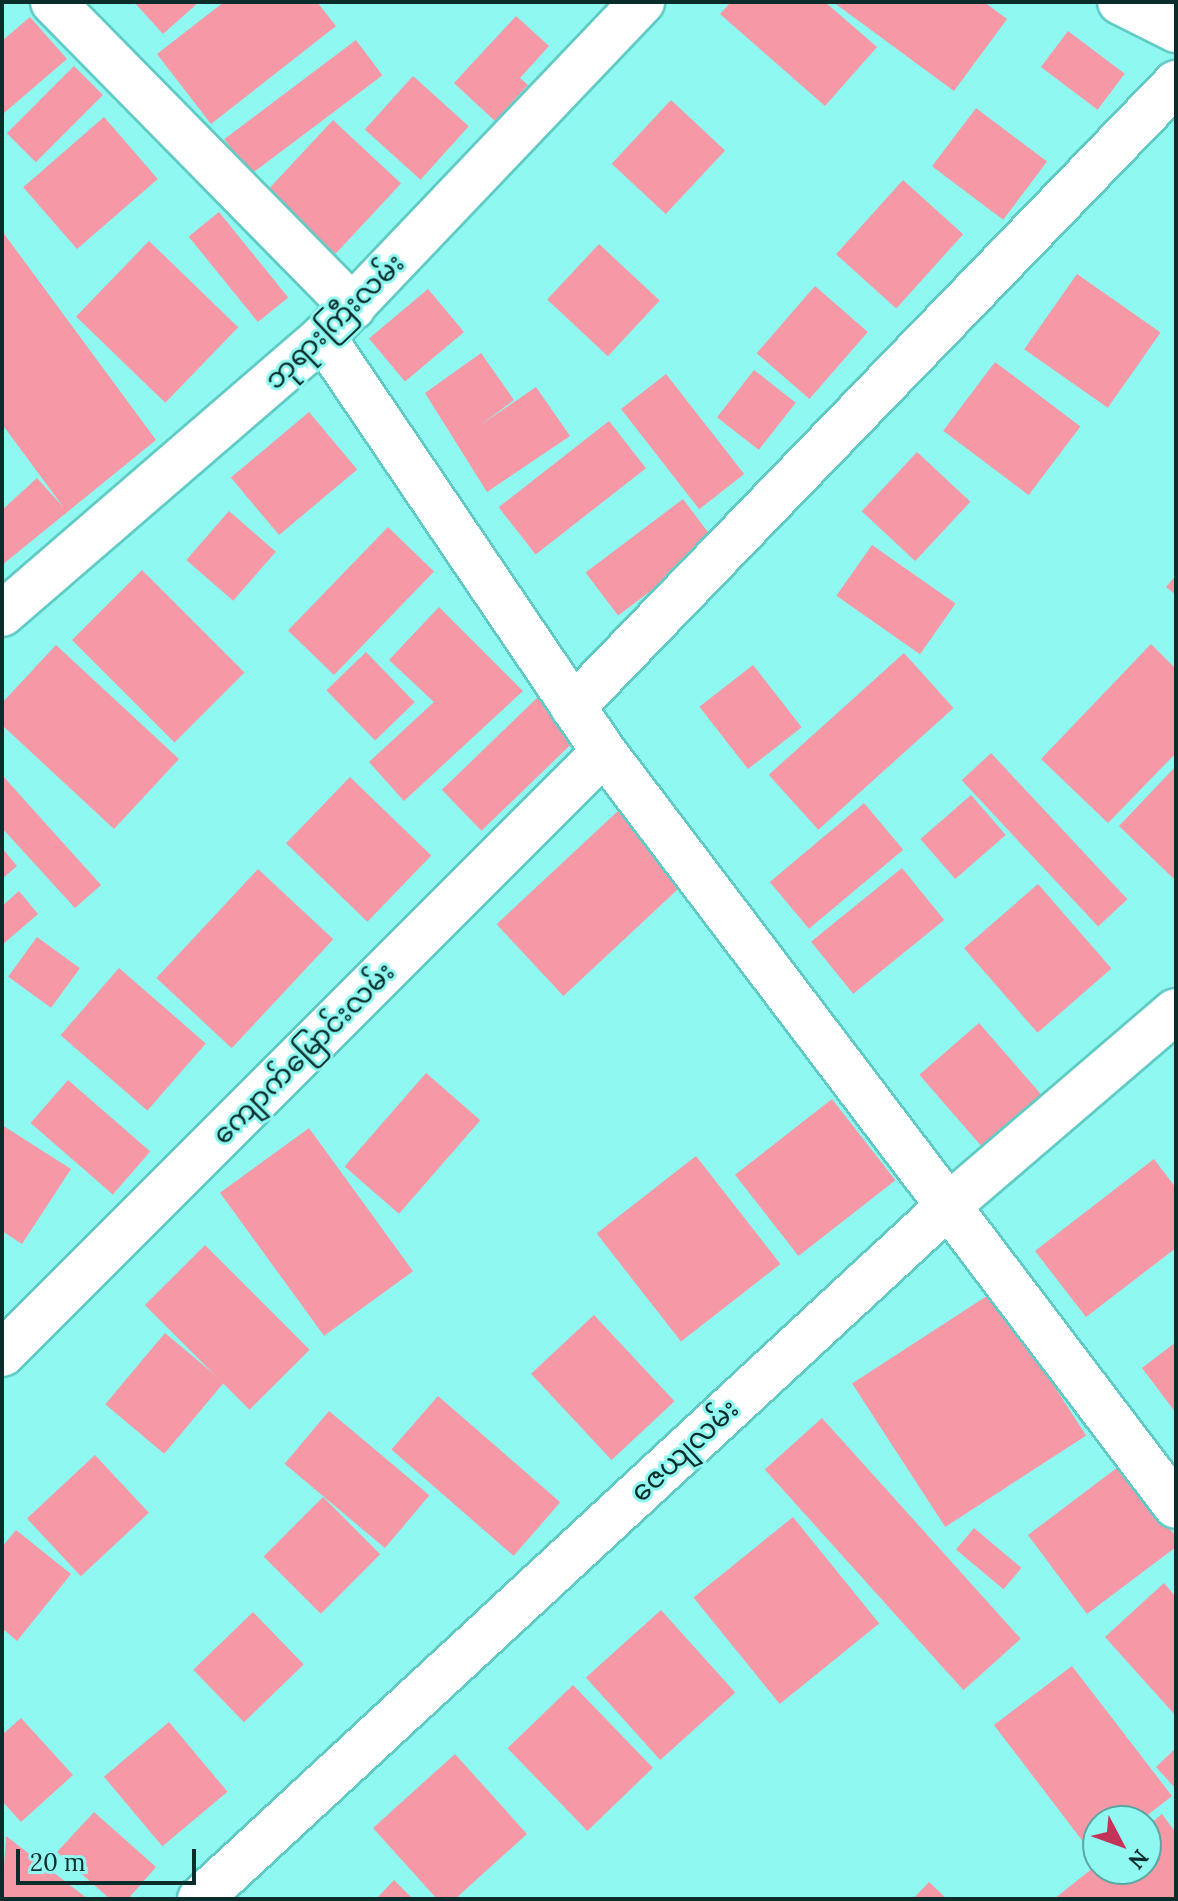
<!DOCTYPE html>
<html>
<head>
<meta charset="utf-8">
<style>
  body { margin:0 }
  #map { position:relative; width:1178px; height:1901px; overflow:hidden; background:#8ff8f1; font-family:Lora,"Noto Sans Myanmar",serif }
  div>[style] { position:absolute }
  [style*='--x'] { left:calc(var(--x)*1px); top:calc(var(--y)*1px); width:calc(var(--w)*1px); rotate:calc(var(--a)*1deg) }
  .building>* { inset:0; background:#f798a6; transform-origin:0 0 }
  .roads { filter:drop-shadow(2px 0 #60cbc5) drop-shadow(-2px 0 #60cbc5) drop-shadow(0 2px #60cbc5) drop-shadow(0 -2px #60cbc5) }
  .minor>* { height:44px; margin:-22px; padding:0 22px; transform-origin:22px; border-radius:22px; background:#fff }
  span { translate:-50% -50%; white-space:nowrap; text-align:center; line-height:1.15; -webkit-text-stroke:6px #8ff8f1; paint-order:stroke }
  .street-label { font-size:28px; color:#0a2d2b }
  .frame { position:absolute; inset:0; border:4px solid #0a2d2b; pointer-events:none }
  .north { position:absolute; left:1082px; top:1805px; width:80px; height:80px; box-sizing:border-box; background:#8ff8f1; border:2px solid #5aa7a2; border-radius:50%; rotate:131deg; font-size:22px; font-weight:700; line-height:32px; text-align:center; color:#0a2d2b }
  .north::after { content:''; display:block; margin:auto; width:28px; height:36px; background:#c33459; clip-path:polygon(50% 0,100% 100%,50% 72%,0 100%) }
  .scale { position:absolute; left:16px; top:1849px; width:180px; height:36px; box-sizing:border-box; border:4px solid #0a2d2b; border-top:0; padding-left:10px; font-size:24px; line-height:28px; white-space:nowrap; color:#0a2d2b; -webkit-text-stroke:6px #8ff8f1; paint-order:stroke }
</style>
</head>
<body>
<div id="map">
  <div class="building">
    <i style="clip-path:polygon(134px 2px,199px 2px,163px 34px)"></i>
    <i style="clip-path:polygon(224px 2px,317px 2px,336px 26px,211px 124px,157px 54px)"></i>
    <i style="clip-path:polygon(731px 2px,825px 2px,877px 47px,825px 106px,720px 14px)"></i>
    <i style="clip-path:polygon(833px 2px,984px 2px,1007px 19px,954px 91px)"></i>
    <i style="clip-path:polygon(516px 16px,549px 46px,520px 78px,528px 85px,495px 121px,454px 83px)"></i>
    <i style="clip-path:polygon(30px 17px,67px 59px,4px 113px,2px 41px)"></i>
    <i style="left:1068px;top:31px;width:71px;height:45px;rotate:37deg"></i>
    <i style="left:356px;top:40px;width:44px;height:165px;rotate:53deg"></i>
    <i style="left:74px;top:66px;width:41px;height:95px;rotate:45deg"></i>
    <i style="left:413px;top:76px;width:75px;height:72px;rotate:42deg"></i>
    <i style="left:671px;top:100px;width:74px;height:87px;rotate:43deg"></i>
    <i style="left:976px;top:108px;width:89px;height:73px;rotate:37deg"></i>
    <i style="left:104px;top:117px;width:82px;height:107px;rotate:49deg"></i>
    <i style="left:333px;top:120px;width:93px;height:96px;rotate:43deg"></i>
    <i style="left:903px;top:180px;width:81px;height:100px;rotate:42deg"></i>
    <i style="left:219px;top:212px;width:110px;height:39px;rotate:51deg"></i>
    <i style="clip-path:polygon(2px 231px,156px 440px,2px 565px,2px 510px,37px 478px,64px 508px,2px 424px)"></i>
    <i style="left:149px;top:241px;width:124px;height:105px;rotate:44deg"></i>
    <i style="left:599px;top:244px;width:83px;height:76px;rotate:43deg"></i>
    <i style="left:1077px;top:274px;width:102px;height:92px;rotate:35deg"></i>
    <i style="left:815px;top:286px;width:70px;height:89px;rotate:41deg"></i>
    <i style="left:428px;top:289px;width:56px;height:77px;rotate:50deg"></i>
    <i style="clip-path:polygon(481px 353px,514px 400px,479px 426px,536px 387px,570px 436px,487px 492px,425px 393px)"></i>
    <i style="left:995px;top:362px;width:107px;height:86px;rotate:37deg"></i>
    <i style="left:754px;top:370px;width:53px;height:60px;rotate:38deg"></i>
    <i style="left:666px;top:374px;width:127px;height:57px;rotate:52deg"></i>
    <i style="left:309px;top:412px;width:75px;height:102px;rotate:50deg"></i>
    <i style="left:609px;top:421px;width:60px;height:140px;rotate:52deg"></i>
    <i style="left:917px;top:452px;width:73px;height:81px;rotate:43deg"></i>
    <i style="left:683px;top:499px;width:54px;height:122px;rotate:53deg"></i>
    <i style="left:229px;top:511px;width:62px;height:65px;rotate:41deg"></i>
    <i style="left:388px;top:527px;width:64px;height:144px;rotate:44deg"></i>
    <i style="left:872px;top:545px;width:102px;height:62px;rotate:35deg"></i>
    <i style="left:142px;top:570px;width:145px;height:99px;rotate:45deg"></i>
    <i style="clip-path:polygon(1176px 575px,1176px 595px,1166px 587px)"></i>
    <i style="clip-path:polygon(439px 607px,523px 691px,404px 801px,369px 762px,434px 702px,389px 660px)"></i>
    <i style="clip-path:polygon(1151px 644px,1176px 669px,1176px 753px,1108px 823px,1041px 759px)"></i>
    <i style="clip-path:polygon(56px 645px,179px 759px,114px 829px,2px 725px,2px 703px)"></i>
    <i style="left:366px;top:652px;width:70px;height:55px;rotate:46deg"></i>
    <i style="left:904px;top:653px;width:74px;height:182px;rotate:48deg"></i>
    <i style="left:753px;top:665px;width:79px;height:68px;rotate:52deg"></i>
    <i style="left:539px;top:696px;width:57px;height:135px;rotate:46deg"></i>
    <i style="left:991px;top:753px;width:200px;height:40px;rotate:47deg"></i>
    <i style="clip-path:polygon(1176px 766px,1176px 881px,1119px 826px)"></i>
    <i style="clip-path:polygon(2px 775px,101px 885px,75px 908px,2px 828px)"></i>
    <i style="left:350px;top:777px;width:113px;height:92px;rotate:44deg"></i>
    <i style="left:971px;top:795px;width:53px;height:67px;rotate:49deg"></i>
    <i style="left:864px;top:803px;width:61px;height:123px;rotate:50deg"></i>
    <i style="left:618px;top:811px;width:98px;height:166px;rotate:47deg"></i>
    <i style="clip-path:polygon(2px 848px,17px 866px,2px 879px)"></i>
    <i style="left:902px;top:868px;width:67px;height:117px;rotate:51deg"></i>
    <i style="left:258px;top:869px;width:103px;height:149px;rotate:43deg"></i>
    <i style="left:1038px;top:884px;width:112px;height:98px;rotate:49deg"></i>
    <i style="clip-path:polygon(19px 891px,38px 914px,2px 945px,2px 906px)"></i>
    <i style="left:37px;top:937px;width:53px;height:49px;rotate:36deg"></i>
    <i style="left:119px;top:968px;width:115px;height:89px;rotate:41deg"></i>
    <i style="left:979px;top:1023px;width:100px;height:79px;rotate:49deg"></i>
    <i style="left:426px;top:1073px;width:72px;height:124px;rotate:41deg"></i>
    <i style="left:68px;top:1080px;width:109px;height:57px;rotate:41deg"></i>
    <i style="left:832px;top:1099px;width:103px;height:123px;rotate:52deg"></i>
    <i style="clip-path:polygon(2px 1125px,71px 1169px,22px 1244px,2px 1231px)"></i>
    <i style="left:309px;top:1128px;width:177px;height:110px;rotate:54deg"></i>
    <i style="left:696px;top:1156px;width:137px;height:126px;rotate:52deg"></i>
    <i style="clip-path:polygon(1154px 1159px,1176px 1188px,1176px 1248px,1086px 1317px,1035px 1251px)"></i>
    <i style="left:205px;top:1245px;width:148px;height:85px;rotate:45deg"></i>
    <i style="left:993px;top:1292px;width:171px;height:168px;rotate:57deg"></i>
    <i style="left:594px;top:1315px;width:118px;height:86px;rotate:47deg"></i>
    <i style="left:165px;top:1333px;width:77px;height:93px;rotate:40deg"></i>
    <i style="clip-path:polygon(1176px 1342px,1176px 1413px,1142px 1368px)"></i>
    <i style="left:438px;top:1396px;width:162px;height:71px;rotate:41deg"></i>
    <i style="left:329px;top:1411px;width:131px;height:69px;rotate:40deg"></i>
    <i style="left:822px;top:1418px;width:297px;height:77px;rotate:48deg"></i>
    <i style="left:95px;top:1455px;width:79px;height:93px;rotate:47deg"></i>
    <i style="clip-path:polygon(1122px 1464px,1176px 1537px,1176px 1547px,1087px 1614px,1028px 1535px)"></i>
    <i style="left:323px;top:1497px;width:81px;height:84px;rotate:45deg"></i>
    <i style="left:793px;top:1517px;width:137px;height:128px;rotate:51deg"></i>
    <i style="left:974px;top:1528px;width:62px;height:28px;rotate:40deg"></i>
    <i style="clip-path:polygon(16px 1530px,71px 1574px,17px 1641px,2px 1628px,2px 1547px)"></i>
    <i style="clip-path:polygon(1164px 1583px,1176px 1597px,1176px 1716px,1105px 1637px)"></i>
    <i style="left:661px;top:1610px;width:111px;height:101px;rotate:48deg"></i>
    <i style="left:253px;top:1612px;width:73px;height:83px;rotate:46deg"></i>
    <i style="clip-path:polygon(1072px 1666px,1172px 1796px,1140px 1821px,1098px 1821px,1094px 1856px,994px 1725px)"></i>
    <i style="left:573px;top:1685px;width:115px;height:91px;rotate:46deg"></i>
    <i style="clip-path:polygon(21px 1718px,73px 1775px,21px 1822px,2px 1801px,2px 1735px)"></i>
    <i style="left:169px;top:1722px;width:91px;height:85px;rotate:50deg"></i>
    <i style="clip-path:polygon(1176px 1748px,1176px 1789px,1156px 1767px)"></i>
    <i style="clip-path:polygon(455px 1754px,527px 1834px,455px 1899px,437px 1899px,373px 1828px)"></i>
    <i style="clip-path:polygon(94px 1812px,156px 1867px,128px 1899px,110px 1899px,57px 1852px)"></i>
    <i style="clip-path:polygon(1162px 1814px,1176px 1833px,1176px 1899px,1054px 1899px,1098px 1864px,1146px 1869px,1146px 1827px)"></i>
    <i style="clip-path:polygon(6px 1836px,88px 1899px,2px 1899px)"></i>
    <i style="clip-path:polygon(394px 1880px,413px 1899px,376px 1899px)"></i>
    <i style="clip-path:polygon(929px 1882px,947px 1899px,913px 1899px)"></i>
  </div>
  <div class="roads">
    <div class="minor">
      <i style="--x:53;--y:2;--w:428;--a:45.5"></i>
      <i style="--x:1120;--y:2;--w:63;--a:26.6"></i>
      <i style="--x:323;--y:337;--w:501;--a:55.9"></i>
      <i style="--x:604;--y:752;--w:946;--a:52.82"></i>
      <i style="--x:2;--y:614;--w:424;--a:-40.8"></i>
      <i style="--x:323;--y:337;--w:463;--a:-46.4"></i>
      <i style="--x:573;--y:707;--w:868;--a:-45.98"></i>
      <i style="--x:2;--y:1354;--w:851;--a:-45"></i>
      <i style="--x:200;--y:1899;--w:1018;--a:-42.81"></i>
      <i style="--x:947;--y:1207;--w:301;--a:-40.6"></i>
    </div>
  </div>
  <div class="street-label">
    <span style="left:334px;top:321px;rotate:-44deg">ဘုရားကြီးလမ်း</span>
    <span style="left:303px;top:1053px;rotate:-45deg">ကျောက်မြောင်းလမ်း</span>
    <span style="left:684px;top:1450px;rotate:-43deg">ဇေယျလမ်း</span>
  </div>
  <div class="frame"></div>
  <div class="north">N</div>
  <div class="scale">20 m</div>
</div>
</body>
</html>
